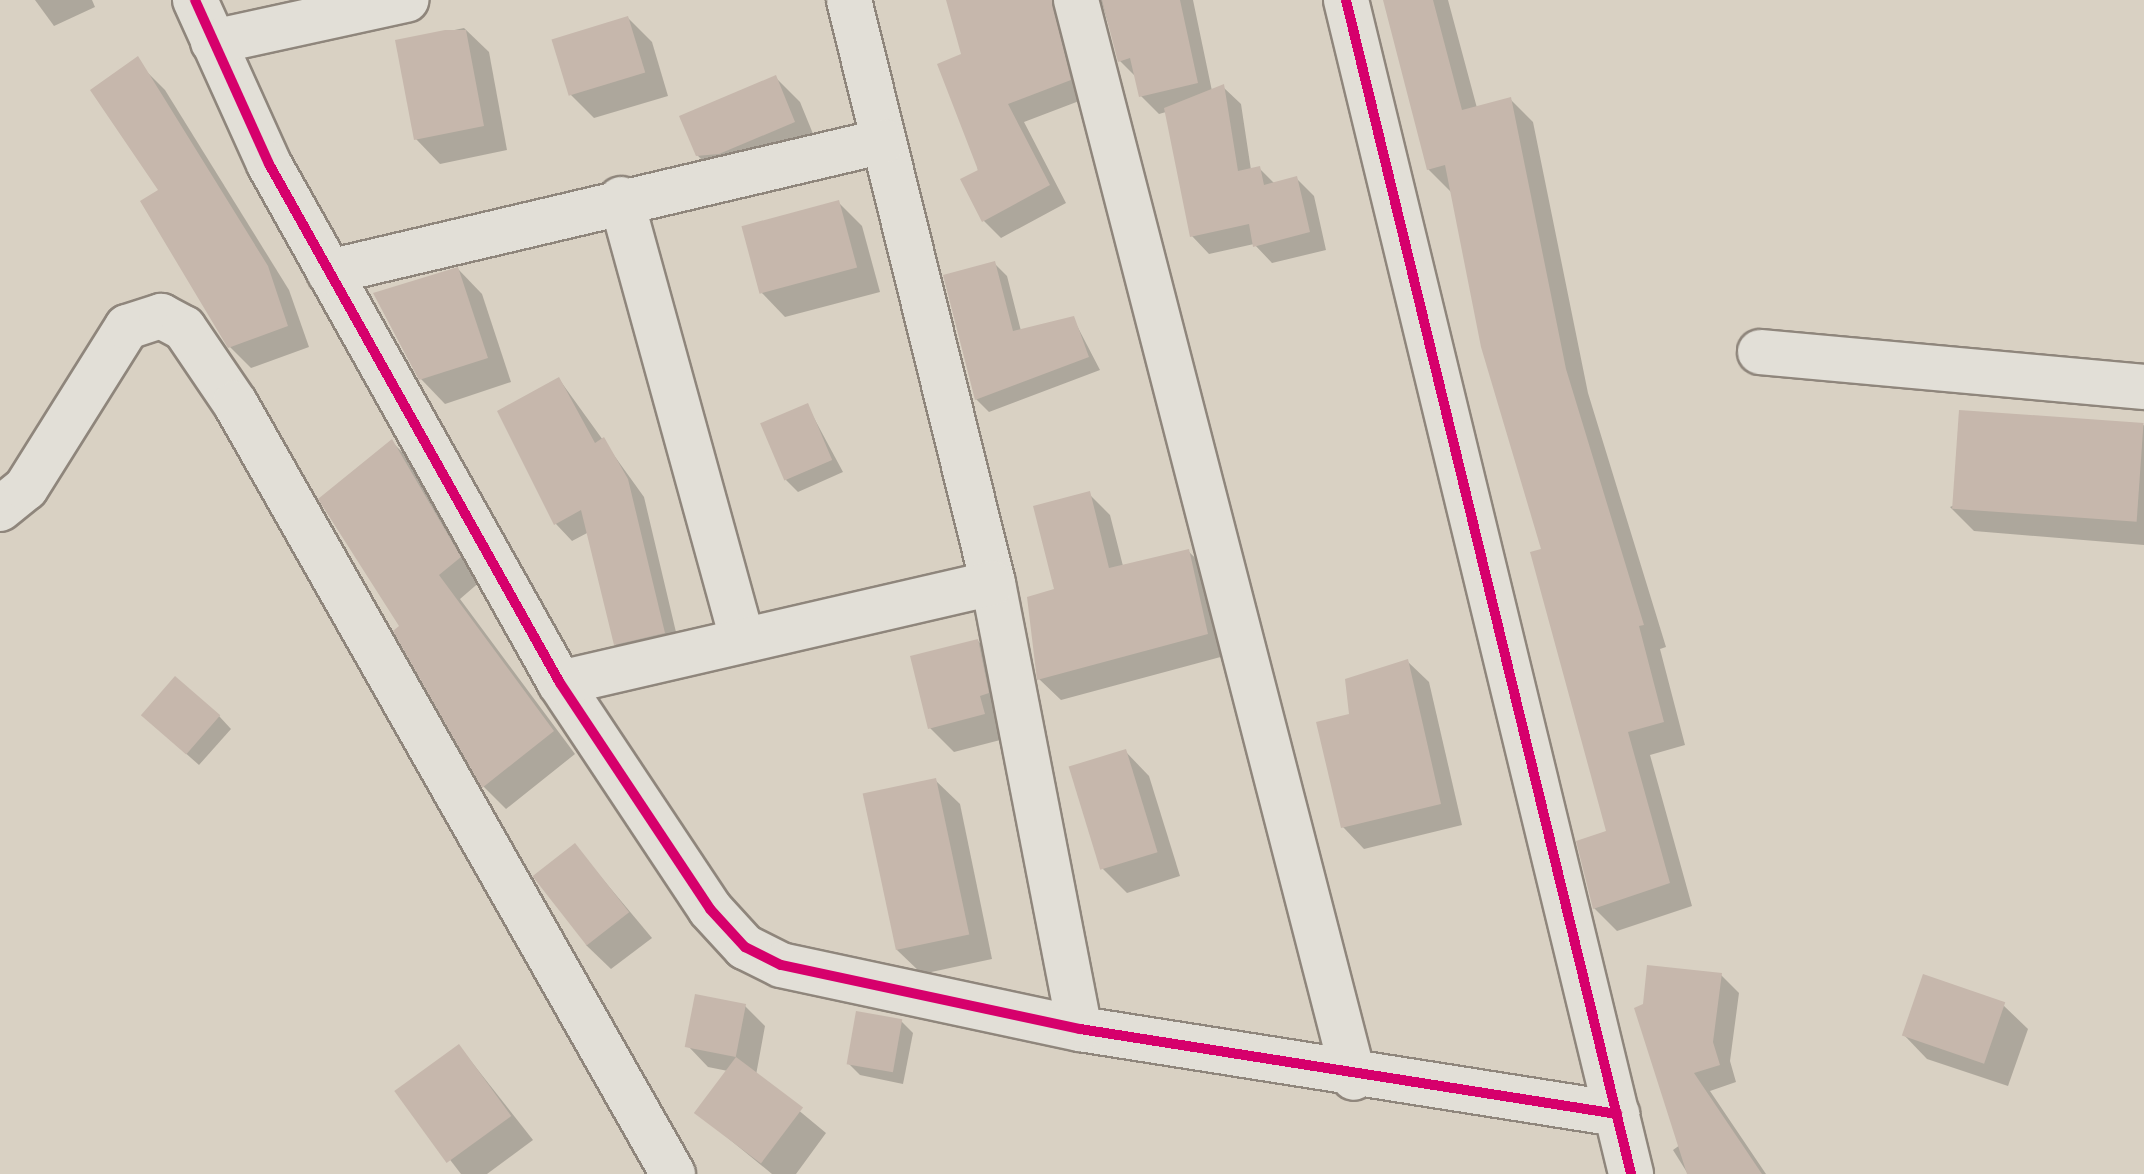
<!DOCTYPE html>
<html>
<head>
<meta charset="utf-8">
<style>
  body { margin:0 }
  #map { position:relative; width:2144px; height:1174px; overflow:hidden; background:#d9d1c3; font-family:"IM FELL DW Pica",serif }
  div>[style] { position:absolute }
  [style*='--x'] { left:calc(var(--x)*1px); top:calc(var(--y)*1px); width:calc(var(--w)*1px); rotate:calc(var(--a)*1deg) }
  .shadow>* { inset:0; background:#0003 }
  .building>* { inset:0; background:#c6b7ac; transform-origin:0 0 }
  .roads { filter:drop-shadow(2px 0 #8f867c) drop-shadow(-2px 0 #8f867c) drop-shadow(0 2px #8f867c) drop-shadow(0 -2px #8f867c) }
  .street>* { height:44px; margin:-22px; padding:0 22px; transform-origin:22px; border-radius:22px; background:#e2dfd7 }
  .cycleway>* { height:10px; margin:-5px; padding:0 5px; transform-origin:5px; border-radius:5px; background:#d6006c }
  span { translate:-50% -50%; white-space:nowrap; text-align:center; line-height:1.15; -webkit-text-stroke:6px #ece3d3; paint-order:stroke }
</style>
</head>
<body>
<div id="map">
  <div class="shadow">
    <i style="clip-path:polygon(35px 0,92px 0,95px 7px,54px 26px)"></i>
    <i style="clip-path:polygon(948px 0,1076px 0,1087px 98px,1024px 122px,1066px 203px,1001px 238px,984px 221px,964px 55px)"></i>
    <i style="clip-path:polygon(1101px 0,1193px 0,1212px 91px,1223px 87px,1241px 104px,1251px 170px,1259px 168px,1275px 184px,1297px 179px,1314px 196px,1326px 250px,1272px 263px,1254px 244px,1209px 254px,1192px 236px,1166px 112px,1159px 114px,1141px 96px,1137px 78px,1120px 61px)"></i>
    <i style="clip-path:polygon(1386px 0,1448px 0,1477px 108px,1510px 99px,1533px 122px,1588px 393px,1666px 647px,1660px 649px,1685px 745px,1650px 755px,1692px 906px,1617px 931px,1594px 908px,1609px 832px,1543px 550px,1451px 192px,1428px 169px)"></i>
    <i style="clip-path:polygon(628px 18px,652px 42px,668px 96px,594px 118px,570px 94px)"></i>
    <i style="clip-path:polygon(464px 28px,489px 52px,507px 150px,440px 164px,416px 139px,397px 42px)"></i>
    <i style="clip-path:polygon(143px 68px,165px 90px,289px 290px,309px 347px,251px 368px,229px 346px)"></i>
    <i style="clip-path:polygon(776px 78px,800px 102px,818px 146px,722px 179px,697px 155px)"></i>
    <i style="clip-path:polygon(838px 202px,862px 226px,880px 292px,785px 317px,761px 292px)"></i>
    <i style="clip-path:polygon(995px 264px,1007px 276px,1021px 331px,1073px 318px,1100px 370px,989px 412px,976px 399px)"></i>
    <i style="clip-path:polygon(458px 269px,482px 294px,511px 382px,445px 404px,421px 379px)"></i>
    <i style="clip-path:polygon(559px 379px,644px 497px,680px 649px,632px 660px,615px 644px,589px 532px,572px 541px,556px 524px,500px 412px)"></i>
    <i style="clip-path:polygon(807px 405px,843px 472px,798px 492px,786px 480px)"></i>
    <i style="clip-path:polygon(2144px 425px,2144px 545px,1974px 531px,1950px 507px)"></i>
    <i style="clip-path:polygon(392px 442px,414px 464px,482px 580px,460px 599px,575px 754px,506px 809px,484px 787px,396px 631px,401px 627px)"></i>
    <i style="clip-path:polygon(1089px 494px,1110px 515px,1123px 566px,1188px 551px,1210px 572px,1228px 655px,1061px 700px,1039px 679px,1056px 591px)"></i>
    <i style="clip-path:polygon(978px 641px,1002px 666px,1008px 738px,954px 752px,930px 728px)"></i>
    <i style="clip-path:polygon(1407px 661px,1429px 682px,1462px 825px,1364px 849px,1343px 827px,1351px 715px)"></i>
    <i style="clip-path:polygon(219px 716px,231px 729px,199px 765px,156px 727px)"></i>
    <i style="clip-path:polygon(1125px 751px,1149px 776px,1180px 876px,1127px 893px,1103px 869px)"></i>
    <i style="clip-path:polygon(935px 780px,960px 804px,992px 959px,922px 974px,897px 950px)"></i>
    <i style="clip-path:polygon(575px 846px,652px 938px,611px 969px,586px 945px)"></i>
    <i style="clip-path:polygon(1721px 975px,1739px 993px,1730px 1061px,1736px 1082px,1710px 1091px,1766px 1174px,1688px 1174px,1673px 1150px,1680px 1145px,1644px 1005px)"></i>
    <i style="clip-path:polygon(2003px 1005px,2028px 1029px,2008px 1086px,1927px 1059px,1903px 1034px)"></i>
    <i style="clip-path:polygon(745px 1006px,765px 1026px,756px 1075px,826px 1133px,796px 1174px,772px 1174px,696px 1112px,728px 1071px,708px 1067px,688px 1046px)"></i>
    <i style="clip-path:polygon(901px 1021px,913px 1033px,903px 1084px,860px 1075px,848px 1063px)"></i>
    <i style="clip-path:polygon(459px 1046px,533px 1140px,487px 1174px,461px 1174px,397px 1091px)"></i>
  </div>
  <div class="building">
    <i style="clip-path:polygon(946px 0,1052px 0,1071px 80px,1008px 104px,1050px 185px,982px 222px,960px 179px,978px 170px,937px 64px,961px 54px)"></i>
    <i style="clip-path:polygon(1102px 0,1180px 0,1198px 83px,1139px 97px,1130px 58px,1118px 62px)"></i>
    <i style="clip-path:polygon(1383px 0,1433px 0,1462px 110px,1511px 97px,1566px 369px,1644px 625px,1639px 626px,1664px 722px,1628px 732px,1670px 883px,1593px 909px,1576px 841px,1606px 831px,1530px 552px,1541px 549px,1481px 347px,1445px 165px,1427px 170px)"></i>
    <i style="left:628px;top:16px;width:59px;height:80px;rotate:73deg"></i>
    <i style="clip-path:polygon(445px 30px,466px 30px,484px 126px,414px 140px,395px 40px)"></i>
    <i style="clip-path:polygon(138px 56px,268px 266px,288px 326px,228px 348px,140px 201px,158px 190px,90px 90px)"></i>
    <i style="clip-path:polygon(776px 75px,795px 122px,719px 154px,696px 156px,679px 116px)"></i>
    <i style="clip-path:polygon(1224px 84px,1238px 171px,1260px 166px,1264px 185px,1297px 176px,1310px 232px,1253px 247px,1249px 224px,1190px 237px,1164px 108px)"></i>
    <i style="left:839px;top:200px;width:70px;height:101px;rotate:75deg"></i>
    <i style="clip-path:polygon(995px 261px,1013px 331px,1074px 316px,1089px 357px,975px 400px,943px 275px)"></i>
    <i style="clip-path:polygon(458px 267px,488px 358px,419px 380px,373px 293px)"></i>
    <i style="clip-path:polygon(559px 377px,595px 443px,604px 437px,628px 479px,665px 633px,614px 645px,581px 510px,554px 525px,497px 411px)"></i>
    <i style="left:808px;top:403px;width:62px;height:52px;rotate:67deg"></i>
    <i style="left:1959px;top:410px;width:185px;height:99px;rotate:4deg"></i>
    <i style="clip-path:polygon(392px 439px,461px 557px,439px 575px,554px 731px,482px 788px,393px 631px,399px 626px,318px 499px)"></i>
    <i style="clip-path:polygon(1090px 491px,1109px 568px,1189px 549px,1208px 634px,1037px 680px,1027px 597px,1054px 589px,1033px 506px)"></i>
    <i style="clip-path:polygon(978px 639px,989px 693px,980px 696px,985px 714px,928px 729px,910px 656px)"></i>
    <i style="clip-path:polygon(1408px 659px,1441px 804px,1341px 828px,1316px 722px,1349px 714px,1345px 679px)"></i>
    <i style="left:175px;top:676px;width:60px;height:52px;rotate:41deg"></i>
    <i style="left:1126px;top:749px;width:108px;height:60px;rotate:73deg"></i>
    <i style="left:936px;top:778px;width:160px;height:75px;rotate:78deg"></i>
    <i style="left:575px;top:843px;width:88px;height:54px;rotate:52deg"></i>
    <i style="clip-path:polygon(1647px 965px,1722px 973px,1713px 1042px,1720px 1065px,1694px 1073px,1762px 1174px,1687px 1174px,1634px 1008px,1643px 1004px)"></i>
    <i style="left:1923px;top:974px;width:87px;height:65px;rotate:19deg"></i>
    <i style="left:695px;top:994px;width:52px;height:54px;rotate:11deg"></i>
    <i style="left:856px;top:1011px;width:47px;height:54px;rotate:10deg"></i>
    <i style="left:459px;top:1044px;width:89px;height:80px;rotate:54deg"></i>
    <i style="left:736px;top:1057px;width:84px;height:70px;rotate:37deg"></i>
  </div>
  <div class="roads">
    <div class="street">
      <i style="--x:195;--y:0;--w:180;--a:65.7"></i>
      <i style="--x:269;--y:164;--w:595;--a:60.72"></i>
      <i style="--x:560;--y:683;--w:271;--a:56.4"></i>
      <i style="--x:710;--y:909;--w:52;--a:47.4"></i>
      <i style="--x:745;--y:947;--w:40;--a:26.6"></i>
      <i style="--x:781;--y:965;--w:306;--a:12.1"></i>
      <i style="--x:1080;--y:1029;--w:544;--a:8.99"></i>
      <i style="--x:849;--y:0;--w:601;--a:76.13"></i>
      <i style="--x:993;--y:583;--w:454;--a:79"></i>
      <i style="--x:1076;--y:0;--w:1113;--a:75.54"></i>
      <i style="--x:1346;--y:0;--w:1208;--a:76.35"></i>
      <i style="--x:213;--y:42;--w:198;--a:-12.3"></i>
      <i style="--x:621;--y:199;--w:455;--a:74.6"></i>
      <i style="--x:329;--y:272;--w:570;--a:-13.28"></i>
      <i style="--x:1760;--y:352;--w:386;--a:5.2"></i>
      <i style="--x:0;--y:509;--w:33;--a:-39"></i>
      <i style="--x:26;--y:488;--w:190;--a:-57.9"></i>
      <i style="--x:127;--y:327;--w:36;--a:-18"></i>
      <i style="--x:161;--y:316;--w:26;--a:28"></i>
      <i style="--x:184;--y:328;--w:91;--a:55.8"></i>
      <i style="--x:235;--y:403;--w:887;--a:60.4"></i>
      <i style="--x:560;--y:683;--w:444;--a:-13"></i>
    </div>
  </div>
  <div class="cycleway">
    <i style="--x:195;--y:0;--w:180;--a:65.7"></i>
    <i style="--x:269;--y:164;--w:595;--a:60.72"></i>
    <i style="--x:560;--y:683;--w:271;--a:56.4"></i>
    <i style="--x:710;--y:909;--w:52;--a:47.4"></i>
    <i style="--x:745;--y:947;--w:40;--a:26.6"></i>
    <i style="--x:781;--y:965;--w:306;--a:12.1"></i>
    <i style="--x:1080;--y:1029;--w:544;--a:8.99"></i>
    <i style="--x:1346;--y:0;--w:1208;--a:76.35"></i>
  </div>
</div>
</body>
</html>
